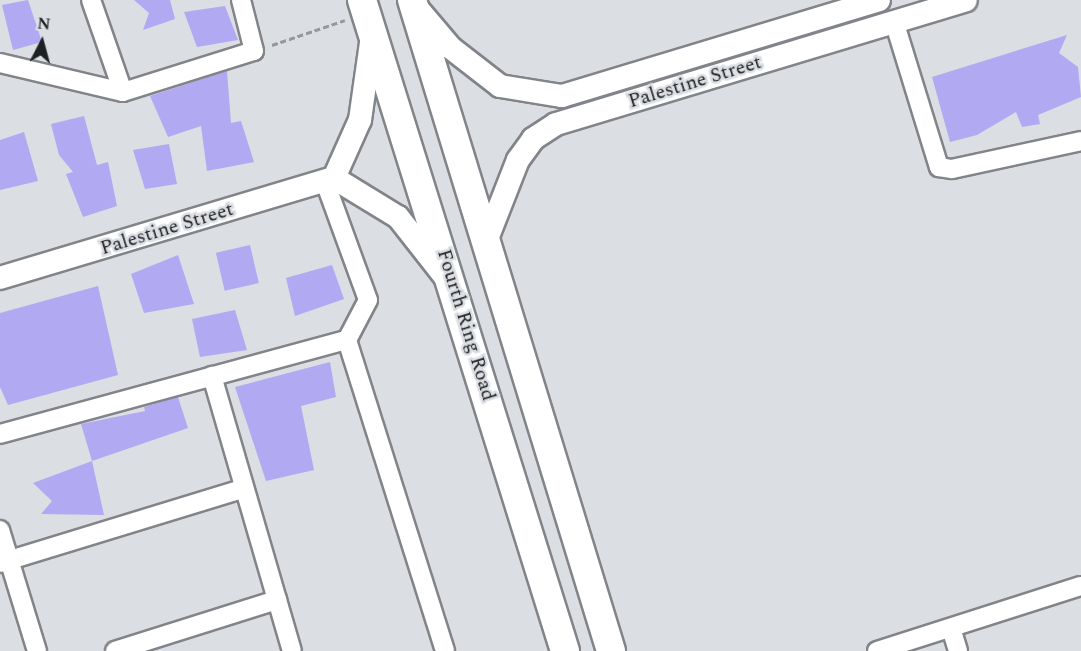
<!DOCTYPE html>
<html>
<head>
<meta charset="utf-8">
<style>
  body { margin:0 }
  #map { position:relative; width:1081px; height:651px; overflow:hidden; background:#dbdee3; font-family:Spectral,serif }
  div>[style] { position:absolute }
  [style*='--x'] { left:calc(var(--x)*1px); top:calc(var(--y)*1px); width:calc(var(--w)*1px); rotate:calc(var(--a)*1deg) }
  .building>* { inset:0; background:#b1a9f1; transform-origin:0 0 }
  .path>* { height:3px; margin-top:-1.5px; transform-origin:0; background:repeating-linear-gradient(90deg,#94979b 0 6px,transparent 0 9px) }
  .roads { filter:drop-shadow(2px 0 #818489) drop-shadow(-2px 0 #818489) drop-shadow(0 2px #818489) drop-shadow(0 -2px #818489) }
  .minor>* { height:18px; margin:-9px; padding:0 9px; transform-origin:9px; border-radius:9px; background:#fff }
  .tertiary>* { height:22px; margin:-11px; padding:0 11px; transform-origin:11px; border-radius:11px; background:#fff }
  .primary>* { height:28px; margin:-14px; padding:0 14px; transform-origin:14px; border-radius:14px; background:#fff }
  span { translate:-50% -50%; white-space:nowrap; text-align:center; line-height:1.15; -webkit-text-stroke:5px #dbdee3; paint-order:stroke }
  .street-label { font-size:20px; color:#1e2021 }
  .north { position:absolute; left:12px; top:12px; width:60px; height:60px; -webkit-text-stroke:4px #dbdee3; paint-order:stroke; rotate:6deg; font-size:16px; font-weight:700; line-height:24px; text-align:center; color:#1e2021 }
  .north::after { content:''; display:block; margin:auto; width:21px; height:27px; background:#1e2021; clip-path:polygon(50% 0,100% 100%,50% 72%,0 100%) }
</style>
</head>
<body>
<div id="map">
  <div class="building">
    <i style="clip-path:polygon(28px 0,42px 42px,13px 50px,2px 5px)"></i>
    <i style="clip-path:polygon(134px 0,170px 0,175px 19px,143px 30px,149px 13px)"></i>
    <i style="clip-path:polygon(225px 6px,238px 40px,197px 47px,184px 12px)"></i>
    <i style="clip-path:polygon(1067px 35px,1059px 53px,1078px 67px,1081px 97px,1038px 115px,1040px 124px,1022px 127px,1016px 112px,977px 135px,950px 142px,932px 77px)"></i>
    <i style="clip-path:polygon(227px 71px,231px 123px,241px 121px,254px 162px,207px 171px,201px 126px,168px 137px,150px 96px)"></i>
    <i style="clip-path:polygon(84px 116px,97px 165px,108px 162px,117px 206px,83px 217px,66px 174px,73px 172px,59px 155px,51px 124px)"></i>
    <i style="clip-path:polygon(24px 132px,38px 181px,0 190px,0 140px)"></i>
    <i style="clip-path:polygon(169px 144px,177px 184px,145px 189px,133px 150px)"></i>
    <i style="left:250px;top:245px;width:39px;height:35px;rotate:77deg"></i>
    <i style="clip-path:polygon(178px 255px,194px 304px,144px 313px,131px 274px)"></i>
    <i style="clip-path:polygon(332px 265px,344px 299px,295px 316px,286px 278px)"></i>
    <i style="clip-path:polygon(98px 286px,118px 375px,8px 405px,0 387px,0 313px)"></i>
    <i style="clip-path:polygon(235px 310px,247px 350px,200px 357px,192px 319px)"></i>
    <i style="clip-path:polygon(330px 362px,336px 397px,301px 406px,314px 470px,266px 481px,235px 387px)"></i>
    <i style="clip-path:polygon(178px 397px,188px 428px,92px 461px,81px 424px,145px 411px,144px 407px)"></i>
    <i style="clip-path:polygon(92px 461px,104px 515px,41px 514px,52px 501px,33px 483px)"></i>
  </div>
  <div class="path">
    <i style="--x:272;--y:45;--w:77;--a:-18.9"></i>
  </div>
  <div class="roads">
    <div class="minor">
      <i style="--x:91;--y:0;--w:97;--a:70.8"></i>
      <i style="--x:894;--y:21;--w:153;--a:72.9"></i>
      <i style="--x:939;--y:167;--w:13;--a:9"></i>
      <i style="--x:952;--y:169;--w:132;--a:-12.2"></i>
      <i style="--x:0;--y:63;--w:126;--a:13.3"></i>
      <i style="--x:123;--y:92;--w:137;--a:-17.4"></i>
      <i style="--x:254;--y:51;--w:53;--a:-104.3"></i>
      <i style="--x:347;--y:340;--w:326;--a:72.5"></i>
      <i style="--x:212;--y:376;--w:286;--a:73.8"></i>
      <i style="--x:0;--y:434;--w:360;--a:-15.2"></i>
      <i style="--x:347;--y:340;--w:45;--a:-62.3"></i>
      <i style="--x:368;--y:300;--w:126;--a:-110"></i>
      <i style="--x:0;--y:530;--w:127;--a:73"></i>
      <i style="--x:0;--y:563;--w:253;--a:-17"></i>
      <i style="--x:951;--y:628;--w:24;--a:73"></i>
      <i style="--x:115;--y:651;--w:170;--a:-17.5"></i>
      <i style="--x:877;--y:651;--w:214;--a:-17.7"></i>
    </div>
    <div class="tertiary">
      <i style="--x:417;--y:8;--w:52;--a:49.6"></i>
      <i style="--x:451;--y:48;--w:62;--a:37.8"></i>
      <i style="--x:500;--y:86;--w:63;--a:9.2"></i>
      <i style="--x:562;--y:96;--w:331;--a:-16.8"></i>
      <i style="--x:334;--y:178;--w:75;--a:31.4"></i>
      <i style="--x:398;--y:217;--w:76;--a:51.9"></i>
      <i style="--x:487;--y:239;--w:85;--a:-68.6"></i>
      <i style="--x:518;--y:160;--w:26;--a:-54"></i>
      <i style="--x:533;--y:139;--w:27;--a:-33"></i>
      <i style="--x:556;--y:124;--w:428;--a:-16.8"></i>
      <i style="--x:0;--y:278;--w:349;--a:-16.7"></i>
      <i style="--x:334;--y:178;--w:64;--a:-65.9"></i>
      <i style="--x:360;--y:120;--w:78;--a:-81.9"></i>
    </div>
    <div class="primary">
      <i style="--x:362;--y:0;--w:682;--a:72.68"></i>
      <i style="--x:412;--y:0;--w:681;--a:73"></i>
    </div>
  </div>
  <div class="street-label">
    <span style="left:695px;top:82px;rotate:-17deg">Palestine Street</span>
    <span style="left:167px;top:229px;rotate:-17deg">Palestine Street</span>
    <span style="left:466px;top:325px;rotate:73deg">Fourth Ring Road</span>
  </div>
  <div class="north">N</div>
</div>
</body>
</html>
